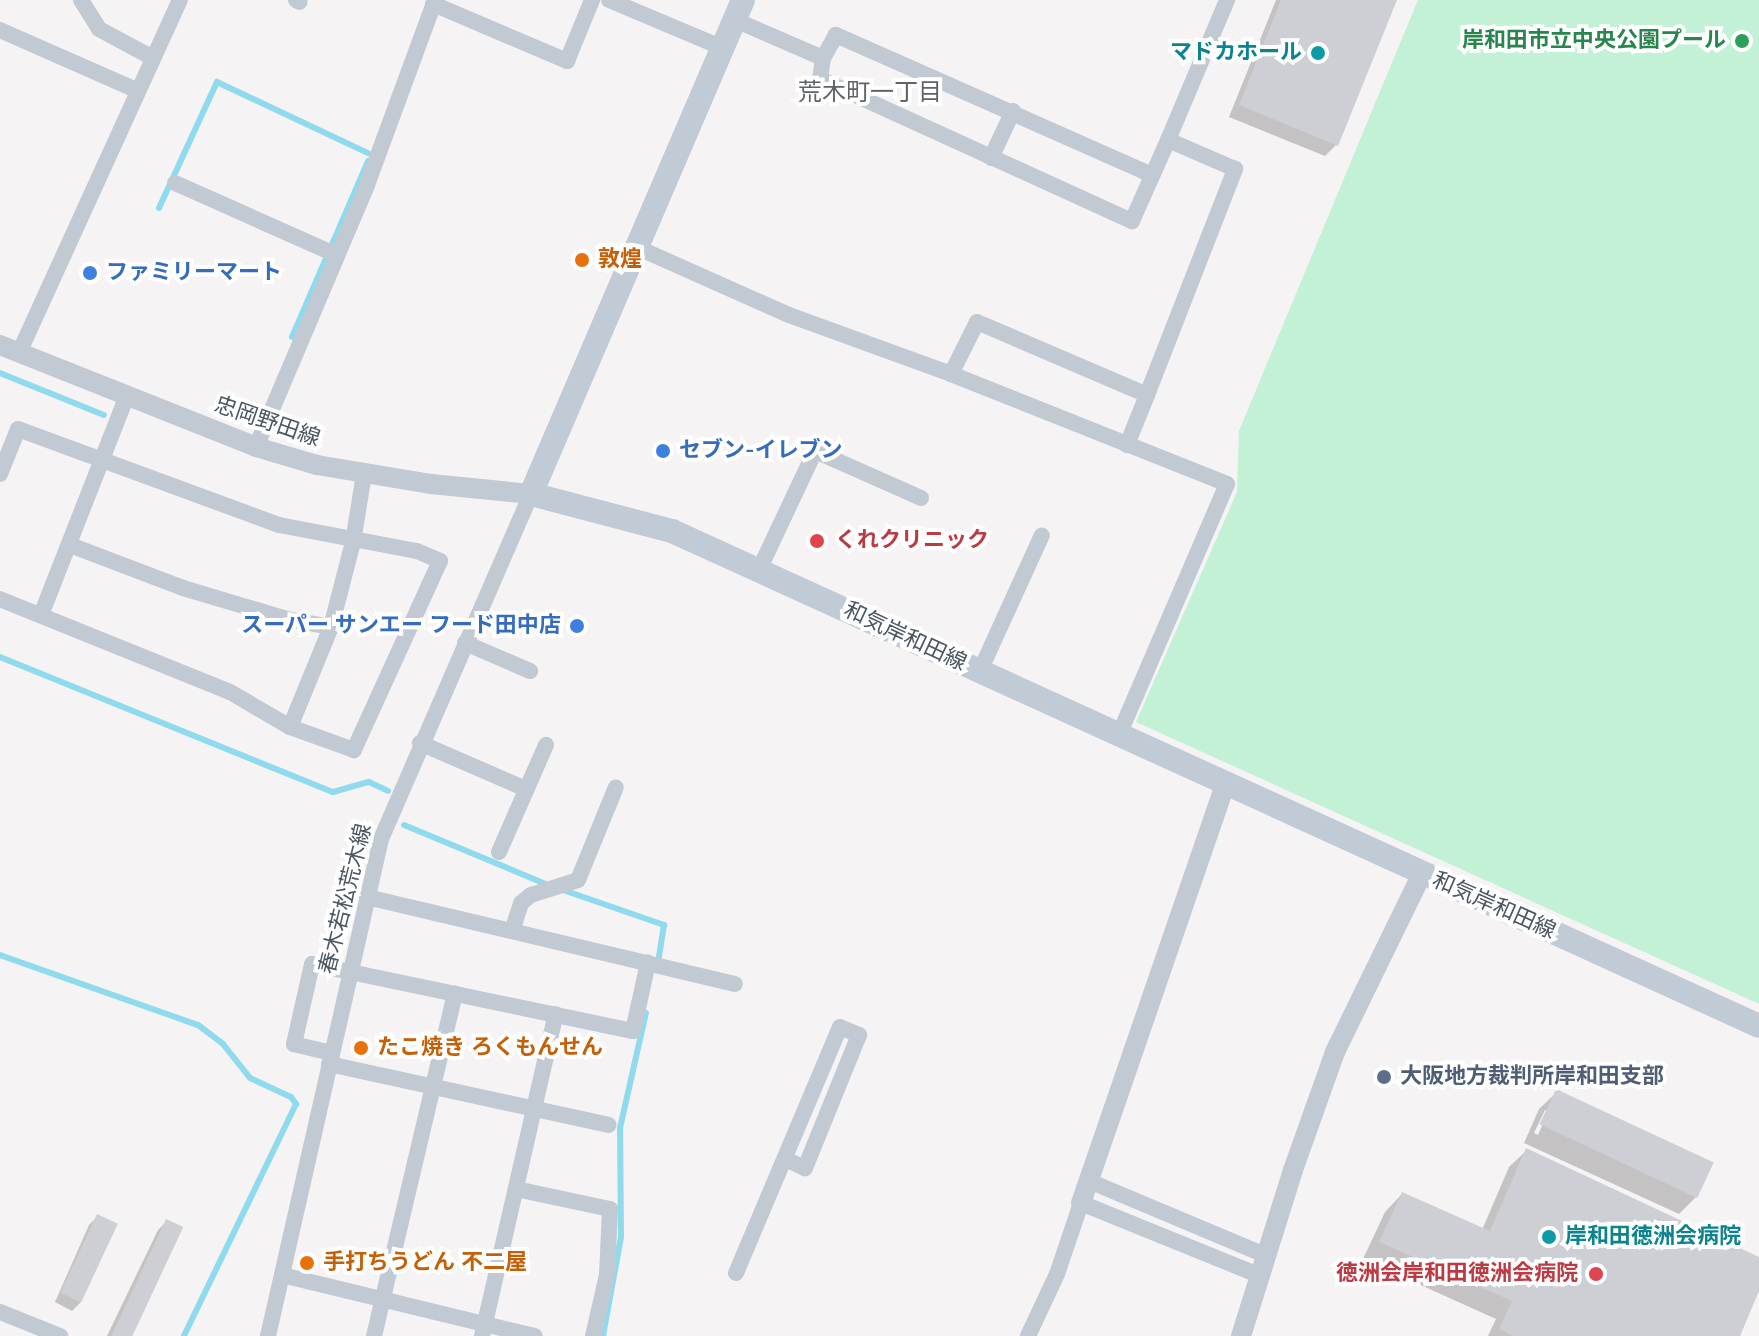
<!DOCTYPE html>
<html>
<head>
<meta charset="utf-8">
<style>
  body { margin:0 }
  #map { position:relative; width:1759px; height:1336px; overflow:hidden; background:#f5f3f3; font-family:"Nunito Sans","Noto Sans JP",sans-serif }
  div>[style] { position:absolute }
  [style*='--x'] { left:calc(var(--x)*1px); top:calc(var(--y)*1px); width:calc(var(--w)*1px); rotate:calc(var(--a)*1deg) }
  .green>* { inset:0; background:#c3f1d5 }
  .shadow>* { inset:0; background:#0003 }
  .stream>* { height:6px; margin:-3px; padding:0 3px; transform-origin:3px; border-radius:3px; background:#90daee }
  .building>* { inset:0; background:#cdcfd5; transform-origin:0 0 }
  .minor>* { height:16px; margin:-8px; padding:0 8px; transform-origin:8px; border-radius:8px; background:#c1cad2 }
  .tertiary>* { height:20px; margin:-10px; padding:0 10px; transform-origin:10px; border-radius:10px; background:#c1cad2 }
  .secondary>* { height:24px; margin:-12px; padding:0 12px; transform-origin:12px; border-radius:12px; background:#c1cbd6 }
  .dots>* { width:22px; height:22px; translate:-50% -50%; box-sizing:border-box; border:4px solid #fff; border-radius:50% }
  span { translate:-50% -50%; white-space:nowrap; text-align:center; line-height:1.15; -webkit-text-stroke:8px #fff; paint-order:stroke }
  .leisure-label { font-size:22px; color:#27864d; font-weight:700 }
  .right { translate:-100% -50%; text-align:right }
  .culture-label { font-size:22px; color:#0d838f; font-weight:700 }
  .left { translate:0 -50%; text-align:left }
  .food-label { font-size:22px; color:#c56008; font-weight:700 }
  .shop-label { font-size:22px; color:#366cbe; font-weight:700 }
  .street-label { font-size:22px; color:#4a5661 }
  .health-label { font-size:22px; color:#be3a42; font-weight:700 }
  .service-label { font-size:22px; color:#4e5e75; font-weight:700 }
  .neighbourhood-label { font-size:24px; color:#5f6368 }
</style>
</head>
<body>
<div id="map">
  <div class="green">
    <i style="clip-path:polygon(1418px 0,1759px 0,1759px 1004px,1136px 722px,1237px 492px,1239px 431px)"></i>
  </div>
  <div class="shadow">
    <i style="clip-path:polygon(1276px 0,1394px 0,1336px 145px,1325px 156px,1229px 117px)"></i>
    <i style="clip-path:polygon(evenodd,1557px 1092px,1696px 1197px,1679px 1214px,1524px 1143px,1539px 1109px,1557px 1092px,1545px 1110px,1549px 1110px,1538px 1135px,1534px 1133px,1545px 1110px)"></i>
    <i style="clip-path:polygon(1527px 1150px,1759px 1259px,1759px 1286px,1738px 1336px,1488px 1336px,1496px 1319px,1363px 1259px,1385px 1212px,1402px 1194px,1482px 1230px,1509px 1167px)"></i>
    <i style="clip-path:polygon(97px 1217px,115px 1225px,81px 1302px,72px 1311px,55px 1302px,89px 1225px)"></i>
    <i style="clip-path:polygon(167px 1221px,129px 1336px,107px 1336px,158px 1230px)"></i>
  </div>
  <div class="stream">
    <i style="--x:159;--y:208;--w:139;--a:-65.3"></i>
    <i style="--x:217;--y:82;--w:167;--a:25.2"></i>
    <i style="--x:292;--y:337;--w:192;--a:-66.6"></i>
    <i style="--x:0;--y:373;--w:112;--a:22"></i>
    <i style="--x:0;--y:657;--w:359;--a:22.1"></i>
    <i style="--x:333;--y:792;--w:37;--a:-16"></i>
    <i style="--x:369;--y:782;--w:21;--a:25"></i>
    <i style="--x:404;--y:825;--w:156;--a:22.6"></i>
    <i style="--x:563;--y:890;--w:107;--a:19.1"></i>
    <i style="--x:664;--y:925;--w:33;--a:99"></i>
    <i style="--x:0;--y:955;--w:210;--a:19.5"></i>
    <i style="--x:198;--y:1025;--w:31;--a:37"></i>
    <i style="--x:223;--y:1044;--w:43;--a:51.5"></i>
    <i style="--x:250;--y:1078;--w:45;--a:24.9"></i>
    <i style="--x:291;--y:1097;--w:9;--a:54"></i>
    <i style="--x:296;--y:1104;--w:258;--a:115.8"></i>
    <i style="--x:603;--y:1336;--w:101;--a:-79.7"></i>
    <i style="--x:621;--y:1237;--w:109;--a:-90.5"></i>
    <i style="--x:620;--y:1128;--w:118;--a:-77.3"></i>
  </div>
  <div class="building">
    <i style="clip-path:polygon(1281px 0,1397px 0,1338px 146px,1239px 105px)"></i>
    <i style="left:1556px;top:1089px;width:174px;height:39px;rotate:25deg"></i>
    <i style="clip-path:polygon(1526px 1148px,1759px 1257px,1759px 1291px,1740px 1336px,1513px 1336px,1499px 1329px,1512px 1301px,1379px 1242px,1402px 1192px,1490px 1231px)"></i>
    <i style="left:97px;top:1214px;width:23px;height:87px;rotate:25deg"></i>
    <i style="left:166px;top:1219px;width:19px;height:130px;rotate:25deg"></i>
  </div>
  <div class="minor">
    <i style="--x:81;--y:0;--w:34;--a:58"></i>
    <i style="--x:99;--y:29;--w:61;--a:28.2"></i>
    <i style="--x:296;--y:0;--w:4;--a:27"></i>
    <i style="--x:609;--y:0;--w:124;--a:22.8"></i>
    <i style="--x:433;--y:4;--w:146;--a:23"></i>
    <i style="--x:567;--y:61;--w:66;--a:-67.7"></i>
    <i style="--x:735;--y:20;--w:96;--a:23.4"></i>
    <i style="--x:0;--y:30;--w:151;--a:23.8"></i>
    <i style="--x:991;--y:158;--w:52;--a:-64.9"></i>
    <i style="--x:1152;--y:175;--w:346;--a:-156.1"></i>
    <i style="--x:836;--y:35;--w:26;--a:119"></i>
    <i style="--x:823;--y:58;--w:21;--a:98"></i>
    <i style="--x:820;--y:79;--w:343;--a:24.5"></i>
    <i style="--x:1132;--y:221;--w:89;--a:-66"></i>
    <i style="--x:175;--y:183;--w:177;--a:24"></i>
    <i style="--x:636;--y:247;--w:167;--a:24"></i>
    <i style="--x:789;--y:315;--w:172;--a:20"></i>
    <i style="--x:951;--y:374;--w:297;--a:21.7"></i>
    <i style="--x:1227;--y:484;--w:273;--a:113.3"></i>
    <i style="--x:19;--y:353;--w:388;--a:-65.5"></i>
    <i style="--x:951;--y:374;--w:58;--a:-63.4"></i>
    <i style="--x:977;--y:322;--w:185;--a:23.2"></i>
    <i style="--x:1147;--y:395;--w:54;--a:111.8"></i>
    <i style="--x:1147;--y:395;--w:243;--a:-68.7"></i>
    <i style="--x:1235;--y:169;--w:73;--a:-156.6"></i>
    <i style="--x:1168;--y:140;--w:152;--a:-67.1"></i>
    <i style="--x:256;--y:447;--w:285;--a:-67"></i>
    <i style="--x:367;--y:185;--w:197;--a:-69.8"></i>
    <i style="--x:0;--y:474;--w:48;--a:-68.2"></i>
    <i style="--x:18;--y:429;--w:278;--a:20.2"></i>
    <i style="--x:279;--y:525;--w:140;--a:10.7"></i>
    <i style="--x:417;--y:551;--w:25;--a:23"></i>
    <i style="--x:440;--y:561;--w:208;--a:114.5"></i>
    <i style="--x:354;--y:750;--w:68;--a:-160.2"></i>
    <i style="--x:290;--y:727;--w:69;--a:-149.7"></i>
    <i style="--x:230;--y:692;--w:248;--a:-158"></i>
    <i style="--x:70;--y:545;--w:121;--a:20.8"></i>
    <i style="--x:183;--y:588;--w:109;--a:16.6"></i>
    <i style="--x:287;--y:619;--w:45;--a:10.3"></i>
    <i style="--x:759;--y:570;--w:132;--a:-64.8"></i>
    <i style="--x:815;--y:451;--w:116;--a:23.9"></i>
    <i style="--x:41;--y:615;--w:235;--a:-68.6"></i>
    <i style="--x:465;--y:643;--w:71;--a:23.3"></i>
    <i style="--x:980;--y:671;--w:149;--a:-65.5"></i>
    <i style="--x:290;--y:727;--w:108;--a:-67.7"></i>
    <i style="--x:331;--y:627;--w:88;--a:-75.5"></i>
    <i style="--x:353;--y:542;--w:69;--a:-80.8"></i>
    <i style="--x:420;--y:743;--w:116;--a:23.5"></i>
    <i style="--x:499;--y:852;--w:117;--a:-66.3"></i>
    <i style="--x:367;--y:897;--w:378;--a:13.3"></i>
    <i style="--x:512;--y:931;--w:29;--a:-72"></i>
    <i style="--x:521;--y:903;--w:13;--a:-39"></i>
    <i style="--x:531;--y:895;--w:49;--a:-17.7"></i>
    <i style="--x:578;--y:880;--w:100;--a:-67.8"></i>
    <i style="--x:332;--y:1053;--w:39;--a:-167"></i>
    <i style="--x:294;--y:1044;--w:82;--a:-77.3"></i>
    <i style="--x:312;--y:964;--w:328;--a:11.8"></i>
    <i style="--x:633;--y:1031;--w:70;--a:-77.6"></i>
    <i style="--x:329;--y:1064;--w:286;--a:12.3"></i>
    <i style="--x:1089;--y:1181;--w:193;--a:22.8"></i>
    <i style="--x:516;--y:1189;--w:96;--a:12"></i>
    <i style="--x:610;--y:1209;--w:66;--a:92.6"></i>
    <i style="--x:607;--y:1275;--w:63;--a:102.9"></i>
    <i style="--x:736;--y:1273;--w:267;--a:-67.1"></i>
    <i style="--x:840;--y:1027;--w:21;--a:23"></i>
    <i style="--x:859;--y:1035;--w:144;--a:112.1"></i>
    <i style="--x:805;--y:1168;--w:22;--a:-156"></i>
    <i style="--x:282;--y:1275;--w:260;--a:13.6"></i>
    <i style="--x:0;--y:1312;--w:65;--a:21.8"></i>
    <i style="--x:268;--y:1336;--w:510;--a:-77.19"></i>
    <i style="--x:381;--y:839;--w:376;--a:-66.5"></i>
    <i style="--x:374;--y:1336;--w:352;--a:-76.7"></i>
    <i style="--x:482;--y:1336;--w:330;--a:-77.1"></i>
    <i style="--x:1028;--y:1336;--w:68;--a:-64.9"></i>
    <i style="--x:1057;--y:1274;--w:75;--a:-71.3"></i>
    <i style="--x:1081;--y:1203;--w:194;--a:22.1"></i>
  </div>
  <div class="tertiary">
    <i style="--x:0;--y:345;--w:276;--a:21.7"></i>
    <i style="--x:256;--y:447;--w:64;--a:16.4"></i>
    <i style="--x:317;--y:465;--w:116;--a:9.5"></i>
    <i style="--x:431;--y:484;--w:100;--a:5.7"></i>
    <i style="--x:1081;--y:1203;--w:443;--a:-71"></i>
    <i style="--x:1241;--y:1336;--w:174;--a:-72.6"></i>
    <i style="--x:1293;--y:1170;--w:125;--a:-70.4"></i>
    <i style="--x:1335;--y:1052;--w:198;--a:-64"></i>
  </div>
  <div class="secondary">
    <i style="--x:743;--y:0;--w:538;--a:113.23"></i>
    <i style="--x:531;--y:494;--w:146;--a:14.7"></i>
    <i style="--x:672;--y:531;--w:1194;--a:24.48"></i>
  </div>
  <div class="dots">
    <i style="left:1742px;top:41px;background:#2e9e5b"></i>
    <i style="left:1318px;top:53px;background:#0f9aa8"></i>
    <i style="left:582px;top:260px;background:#e8710a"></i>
    <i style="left:90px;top:273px;background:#3f7fe0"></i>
    <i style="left:663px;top:451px;background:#3f7fe0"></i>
    <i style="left:817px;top:541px;background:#e0444e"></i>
    <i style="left:577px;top:626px;background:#3f7fe0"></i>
    <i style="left:361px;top:1048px;background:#e8710a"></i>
    <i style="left:1384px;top:1077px;background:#5c6f8a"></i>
    <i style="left:1549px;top:1237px;background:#0f9aa8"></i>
    <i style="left:307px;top:1263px;background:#e8710a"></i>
    <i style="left:1596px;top:1274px;background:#e0444e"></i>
  </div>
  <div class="leisure-label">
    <span class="right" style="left:1726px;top:41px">岸和田市立中央公園プール</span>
  </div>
  <div class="culture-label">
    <span class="right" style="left:1302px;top:53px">マドカホール</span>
    <span class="left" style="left:1565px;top:1237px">岸和田徳洲会病院</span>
  </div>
  <div class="food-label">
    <span class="left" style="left:598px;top:260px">敦煌</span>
    <span class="left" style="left:377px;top:1048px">たこ焼き ろくもんせん</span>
    <span class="left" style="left:323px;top:1263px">手打ちうどん 不二屋</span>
  </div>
  <div class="shop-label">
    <span class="left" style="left:106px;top:273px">ファミリーマート</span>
    <span class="left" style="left:679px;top:451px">セブン-イレブン</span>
    <span class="right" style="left:561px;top:626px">スーパー サンエー フード田中店</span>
  </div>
  <div class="street-label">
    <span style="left:267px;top:422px;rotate:19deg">忠岡野田線</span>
    <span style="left:905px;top:637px;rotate:25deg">和気岸和田線</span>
    <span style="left:346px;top:899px;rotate:-76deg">春木若松荒木線</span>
    <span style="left:1494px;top:906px;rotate:24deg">和気岸和田線</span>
  </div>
  <div class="health-label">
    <span class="left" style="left:835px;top:541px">くれクリニック</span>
    <span class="right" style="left:1578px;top:1274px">徳洲会岸和田徳洲会病院</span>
  </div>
  <div class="service-label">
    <span class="left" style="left:1400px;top:1077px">大阪地方裁判所岸和田支部</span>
  </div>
  <div class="neighbourhood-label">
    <span style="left:870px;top:93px">荒木町一丁目</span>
  </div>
</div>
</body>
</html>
